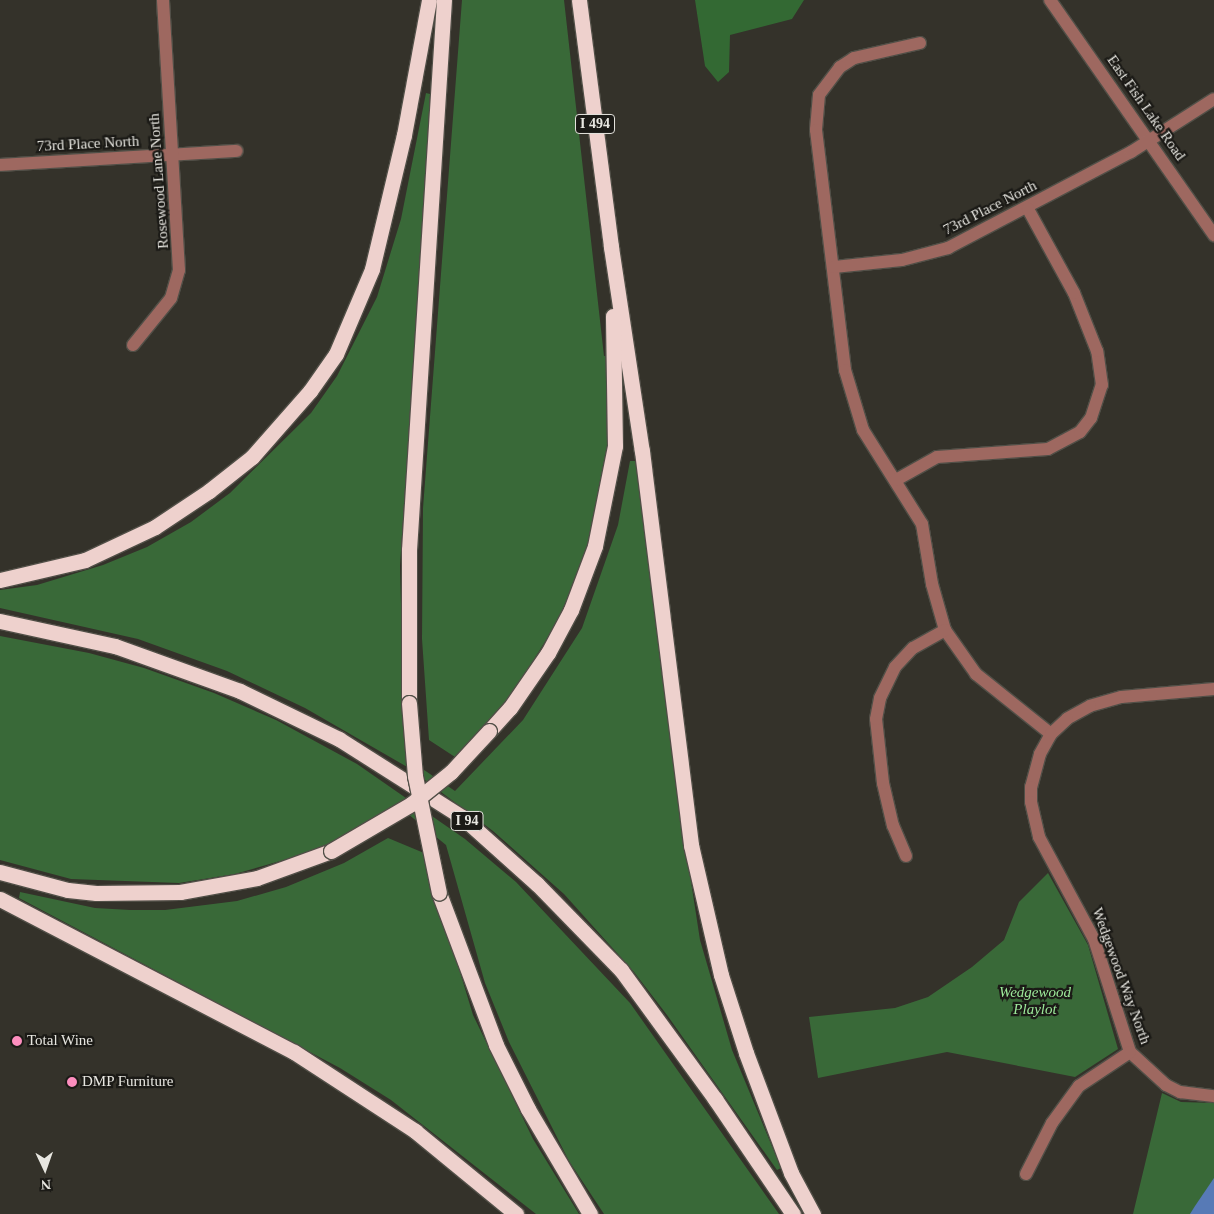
<!DOCTYPE html>
<html>
<head>
<meta charset="utf-8">
<style>
  body { margin:0 }
  #map { position:relative; width:1214px; height:1214px; overflow:hidden; background:#34322a; font-family:"Times New Roman",serif }
  div>[style] { position:absolute }
  [style*='--x'] { left:calc(var(--x)*1px); top:calc(var(--y)*1px); width:calc(var(--w)*1px); rotate:calc(var(--a)*1deg) }
  .green>* { inset:0; background:#396938 }
  .forest>* { inset:0; background:#336933 }
  .water>* { inset:0; background:#577ab6 }
  .roads { filter:drop-shadow(1px 0 #514f47) drop-shadow(-1px 0 #514f47) drop-shadow(0 1px #514f47) drop-shadow(0 -1px #514f47) }
  .minor>* { height:12px; margin:-6px; padding:0 6px; transform-origin:6px; border-radius:6px; background:#9e6860 }
  .highway>* { height:15px; margin:-7.5px; padding:0 7.5px; transform-origin:7.5px; border-radius:7.5px; background:#eed1cd }
  .bridges { filter:drop-shadow(1px 0 #514f47) drop-shadow(-1px 0 #514f47) drop-shadow(0 1px #514f47) drop-shadow(0 -1px #514f47) }
  .highway-bridge>* { height:15px; margin:-7.5px; padding:0 7.5px; transform-origin:7.5px; border-radius:7.5px; background:#eed1cd }
  .dots>* { width:14px; height:14px; translate:-50% -50%; box-sizing:border-box; border:2px solid #1b1a16; border-radius:50% }
  span { translate:-50% -50%; white-space:nowrap; text-align:center; line-height:1.15; -webkit-text-stroke:4.5px #1b1a16; paint-order:stroke }
  .shield-label span { padding:1px 4px; background:#1b1a16; border:1px solid; border-radius:4px; -webkit-text-stroke-width:0 }
  .shield-label { font-size:14px; color:#e7e6e0; font-weight:700 }
  .street-label { font-size:15px; color:#e7e6e0 }
  .park-label { font-size:15px; color:#9de99a; font-style:italic }
  .poi-label { font-size:15px; color:#e7e6e0 }
  .left { translate:0 -50%; text-align:left }
  .north { position:absolute; left:20px; top:1144px; width:50px; height:50px; -webkit-text-stroke:4px #1b1a16; paint-order:stroke; rotate:177deg; font-size:14px; font-weight:700; line-height:20px; text-align:center; color:#e7e6e0 }
  .north::after { content:''; display:block; margin:auto; width:18px; height:22px; background:#e7e6e0; clip-path:polygon(50% 0,100% 100%,50% 72%,0 100%) }
</style>
</head>
<body>
<div id="map">
  <div class="green">
    <i style="clip-path:polygon(462px 0,564px 0,604px 356px,608px 356px,610px 432px,601px 494px,587px 554px,556px 624px,506px 704px,455px 757px,429px 740px,422px 639px,423px 508px)"></i>
    <i style="clip-path:polygon(426px 93px,430px 94px,426px 179px,400px 566px,404px 717px,408px 759px,455px 791px,523px 720px,582px 628px,618px 525px,630px 461px,636px 461px,677px 790px,700px 940px,732px 1050px,781px 1168px,777px 1170px,667px 1015px,634px 972px,564px 894px,493px 831px,409px 768px,305px 708px,227px 671px,138px 639px,0 608px,0 590px,37px 585px,103px 565px,147px 547px,191px 522px,230px 493px,311px 413px,337px 376px,377px 297px,401px 219px)"></i>
    <i style="clip-path:polygon(0 636px,89px 653px,144px 668px,214px 693px,276px 720px,357px 764px,465px 839px,516px 882px,630px 1003px,779px 1214px,604px 1214px,569px 1161px,509px 1042px,485px 983px,446px 845px,397px 805px,329px 845px,298px 856px,235px 874px,179px 883px,71px 879px,0 860px)"></i>
    <i style="clip-path:polygon(388px 838px,424px 853px,473px 1015px,533px 1139px,579px 1214px,536px 1214px,391px 1100px,340px 1068px,19px 898px,20px 892px,95px 908px,130px 910px,165px 910px,237px 901px,286px 887px,344px 863px)"></i>
    <i style="clip-path:polygon(1048px 873px,1088px 945px,1118px 1049px,1075px 1077px,947px 1052px,818px 1078px,809px 1017px,895px 1008px,928px 997px,972px 967px,1004px 940px,1019px 902px)"></i>
    <i style="clip-path:polygon(1162px 1093px,1181px 1102px,1214px 1103px,1214px 1214px,1133px 1214px)"></i>
  </div>
  <div class="forest">
    <i style="clip-path:polygon(695px 0,804px 0,792px 19px,730px 35px,729px 72px,718px 82px,705px 66px)"></i>
  </div>
  <div class="water">
    <i style="clip-path:polygon(1214px 1178px,1214px 1214px,1190px 1214px,1195px 1206px)"></i>
  </div>
  <div class="roads">
    <div class="minor">
      <i style="--x:1050;--y:0;--w:287;--a:55.1"></i>
      <i style="--x:920;--y:43;--w:68;--a:167.2"></i>
      <i style="--x:854;--y:58;--w:17;--a:147"></i>
      <i style="--x:840;--y:67;--w:35;--a:127"></i>
      <i style="--x:819;--y:95;--w:35;--a:95"></i>
      <i style="--x:816;--y:130;--w:242;--a:83.1"></i>
      <i style="--x:845;--y:370;--w:63;--a:73.3"></i>
      <i style="--x:863;--y:430;--w:111;--a:57.9"></i>
      <i style="--x:922;--y:524;--w:61;--a:80.5"></i>
      <i style="--x:932;--y:584;--w:48;--a:74.2"></i>
      <i style="--x:945;--y:630;--w:54;--a:54.8"></i>
      <i style="--x:976;--y:674;--w:96;--a:38.7"></i>
      <i style="--x:0;--y:165;--w:237;--a:-3.4"></i>
      <i style="--x:834;--y:267;--w:68;--a:-5.9"></i>
      <i style="--x:902;--y:260;--w:48;--a:-14.6"></i>
      <i style="--x:948;--y:248;--w:207;--a:-27.7"></i>
      <i style="--x:1131;--y:152;--w:98;--a:-32.6"></i>
      <i style="--x:133;--y:345;--w:60;--a:-51"></i>
      <i style="--x:171;--y:298;--w:29;--a:-74"></i>
      <i style="--x:179;--y:270;--w:270;--a:-93.4"></i>
      <i style="--x:896;--y:480;--w:47;--a:-29.3"></i>
      <i style="--x:937;--y:457;--w:111;--a:-4.1"></i>
      <i style="--x:1048;--y:449;--w:36;--a:-28"></i>
      <i style="--x:1080;--y:432;--w:18;--a:-52"></i>
      <i style="--x:1091;--y:418;--w:35;--a:-72"></i>
      <i style="--x:1102;--y:385;--w:34;--a:-98"></i>
      <i style="--x:1097;--y:351;--w:62;--a:-111.6"></i>
      <i style="--x:1074;--y:293;--w:96;--a:-118.7"></i>
      <i style="--x:1214;--y:689;--w:93;--a:175.1"></i>
      <i style="--x:1121;--y:697;--w:32;--a:164"></i>
      <i style="--x:1090;--y:706;--w:26;--a:151"></i>
      <i style="--x:1067;--y:719;--w:22;--a:137"></i>
      <i style="--x:1051;--y:734;--w:23;--a:119"></i>
      <i style="--x:1040;--y:754;--w:34;--a:105"></i>
      <i style="--x:1031;--y:787;--w:15;--a:90"></i>
      <i style="--x:1031;--y:802;--w:36;--a:77"></i>
      <i style="--x:1039;--y:837;--w:116;--a:61.7"></i>
      <i style="--x:1094;--y:939;--w:119;--a:72.3"></i>
      <i style="--x:1130;--y:1052;--w:49;--a:42.5"></i>
      <i style="--x:1166;--y:1085;--w:16;--a:27"></i>
      <i style="--x:1180;--y:1092;--w:34;--a:7"></i>
      <i style="--x:906;--y:856;--w:33;--a:-113"></i>
      <i style="--x:893;--y:826;--w:44;--a:-103.1"></i>
      <i style="--x:883;--y:783;--w:64;--a:-96.2"></i>
      <i style="--x:876;--y:719;--w:21;--a:-79"></i>
      <i style="--x:880;--y:698;--w:34;--a:-64"></i>
      <i style="--x:895;--y:667;--w:26;--a:-47"></i>
      <i style="--x:913;--y:648;--w:37;--a:-29"></i>
      <i style="--x:1026;--y:1174;--w:57;--a:-63"></i>
      <i style="--x:1052;--y:1123;--w:46;--a:-53.9"></i>
      <i style="--x:1079;--y:1086;--w:61;--a:-33.7"></i>
    </div>
    <div class="highway">
      <i style="--x:579;--y:0;--w:249;--a:82.6"></i>
      <i style="--x:611;--y:247;--w:206;--a:81.4"></i>
      <i style="--x:642;--y:451;--w:397;--a:82.9"></i>
      <i style="--x:691;--y:845;--w:133;--a:77"></i>
      <i style="--x:721;--y:975;--w:82;--a:72.2"></i>
      <i style="--x:746;--y:1053;--w:128;--a:69.4"></i>
      <i style="--x:791;--y:1173;--w:47;--a:61.8"></i>
      <i style="--x:0;--y:580;--w:87;--a:-13.2"></i>
      <i style="--x:85;--y:560;--w:77;--a:-25.2"></i>
      <i style="--x:155;--y:527;--w:65;--a:-33.7"></i>
      <i style="--x:209;--y:491;--w:55;--a:-38.3"></i>
      <i style="--x:252;--y:457;--w:88;--a:-48.7"></i>
      <i style="--x:310;--y:391;--w:45;--a:-54.9"></i>
      <i style="--x:336;--y:354;--w:92;--a:-67"></i>
      <i style="--x:372;--y:269;--w:138;--a:-76.6"></i>
      <i style="--x:404;--y:135;--w:137;--a:-79.5"></i>
      <i style="--x:0;--y:621;--w:118;--a:12.3"></i>
      <i style="--x:115;--y:646;--w:133;--a:19.8"></i>
      <i style="--x:240;--y:691;--w:110;--a:25.9"></i>
      <i style="--x:339;--y:739;--w:146;--a:32.4"></i>
      <i style="--x:462;--y:817;--w:101;--a:41.8"></i>
      <i style="--x:537;--y:884;--w:120;--a:45.7"></i>
      <i style="--x:621;--y:970;--w:160;--a:53.9"></i>
      <i style="--x:715;--y:1099;--w:139;--a:55.9"></i>
      <i style="--x:409;--y:703;--w:153;--a:-90"></i>
      <i style="--x:409;--y:550;--w:551;--a:-86.36"></i>
      <i style="--x:489;--y:731;--w:31;--a:-48"></i>
      <i style="--x:510;--y:708;--w:67;--a:-55.4"></i>
      <i style="--x:548;--y:653;--w:49;--a:-61.9"></i>
      <i style="--x:571;--y:610;--w:68;--a:-69.4"></i>
      <i style="--x:595;--y:546;--w:102;--a:-78.7"></i>
      <i style="--x:615;--y:446;--w:130;--a:-90.9"></i>
      <i style="--x:0;--y:872;--w:70;--a:14.8"></i>
      <i style="--x:68;--y:890;--w:28;--a:6"></i>
      <i style="--x:96;--y:893;--w:84;--a:-0.7"></i>
      <i style="--x:180;--y:892;--w:78;--a:-10.3"></i>
      <i style="--x:257;--y:878;--w:79;--a:-20"></i>
      <i style="--x:439;--y:893;--w:162;--a:69.4"></i>
      <i style="--x:496;--y:1045;--w:72;--a:63.4"></i>
      <i style="--x:528;--y:1109;--w:122;--a:59.4"></i>
      <i style="--x:0;--y:899;--w:331;--a:27.5"></i>
      <i style="--x:294;--y:1052;--w:145;--a:33.1"></i>
      <i style="--x:415;--y:1131;--w:131;--a:39.4"></i>
    </div>
  </div>
  <div class="bridges">
    <div class="highway-bridge">
      <i style="--x:409;--y:703;--w:73;--a:85.3"></i>
      <i style="--x:415;--y:776;--w:119;--a:78.4"></i>
      <i style="--x:331;--y:851;--w:93;--a:-30.4"></i>
      <i style="--x:411;--y:804;--w:51;--a:-38.7"></i>
      <i style="--x:451;--y:772;--w:56;--a:-47.2"></i>
    </div>
  </div>
  <div class="dots">
    <i style="left:17px;top:1041px;background:#fd8ebe"></i>
    <i style="left:72px;top:1082px;background:#fd8ebe"></i>
  </div>
  <div class="shield-label">
    <span style="left:595px;top:124px">I 494</span>
    <span style="left:467px;top:821px">I 94</span>
  </div>
  <div class="street-label">
    <span style="left:1146px;top:108px;rotate:55deg">East Fish Lake Road</span>
    <span style="left:88px;top:144px;rotate:-3deg">73rd Place North</span>
    <span style="left:159px;top:181px;rotate:-94deg">Rosewood Lane North</span>
    <span style="left:990px;top:208px;rotate:-27deg">73rd Place North</span>
    <span style="left:1121px;top:976px;rotate:70deg">Wedgewood Way North</span>
  </div>
  <div class="park-label">
    <span style="left:1035px;top:1001px">Wedgewood<br>Playlot</span>
  </div>
  <div class="poi-label">
    <span class="left" style="left:27px;top:1041px">Total Wine</span>
    <span class="left" style="left:82px;top:1082px">DMP Furniture</span>
  </div>
  <div class="north">N</div>
</div>
</body>
</html>
